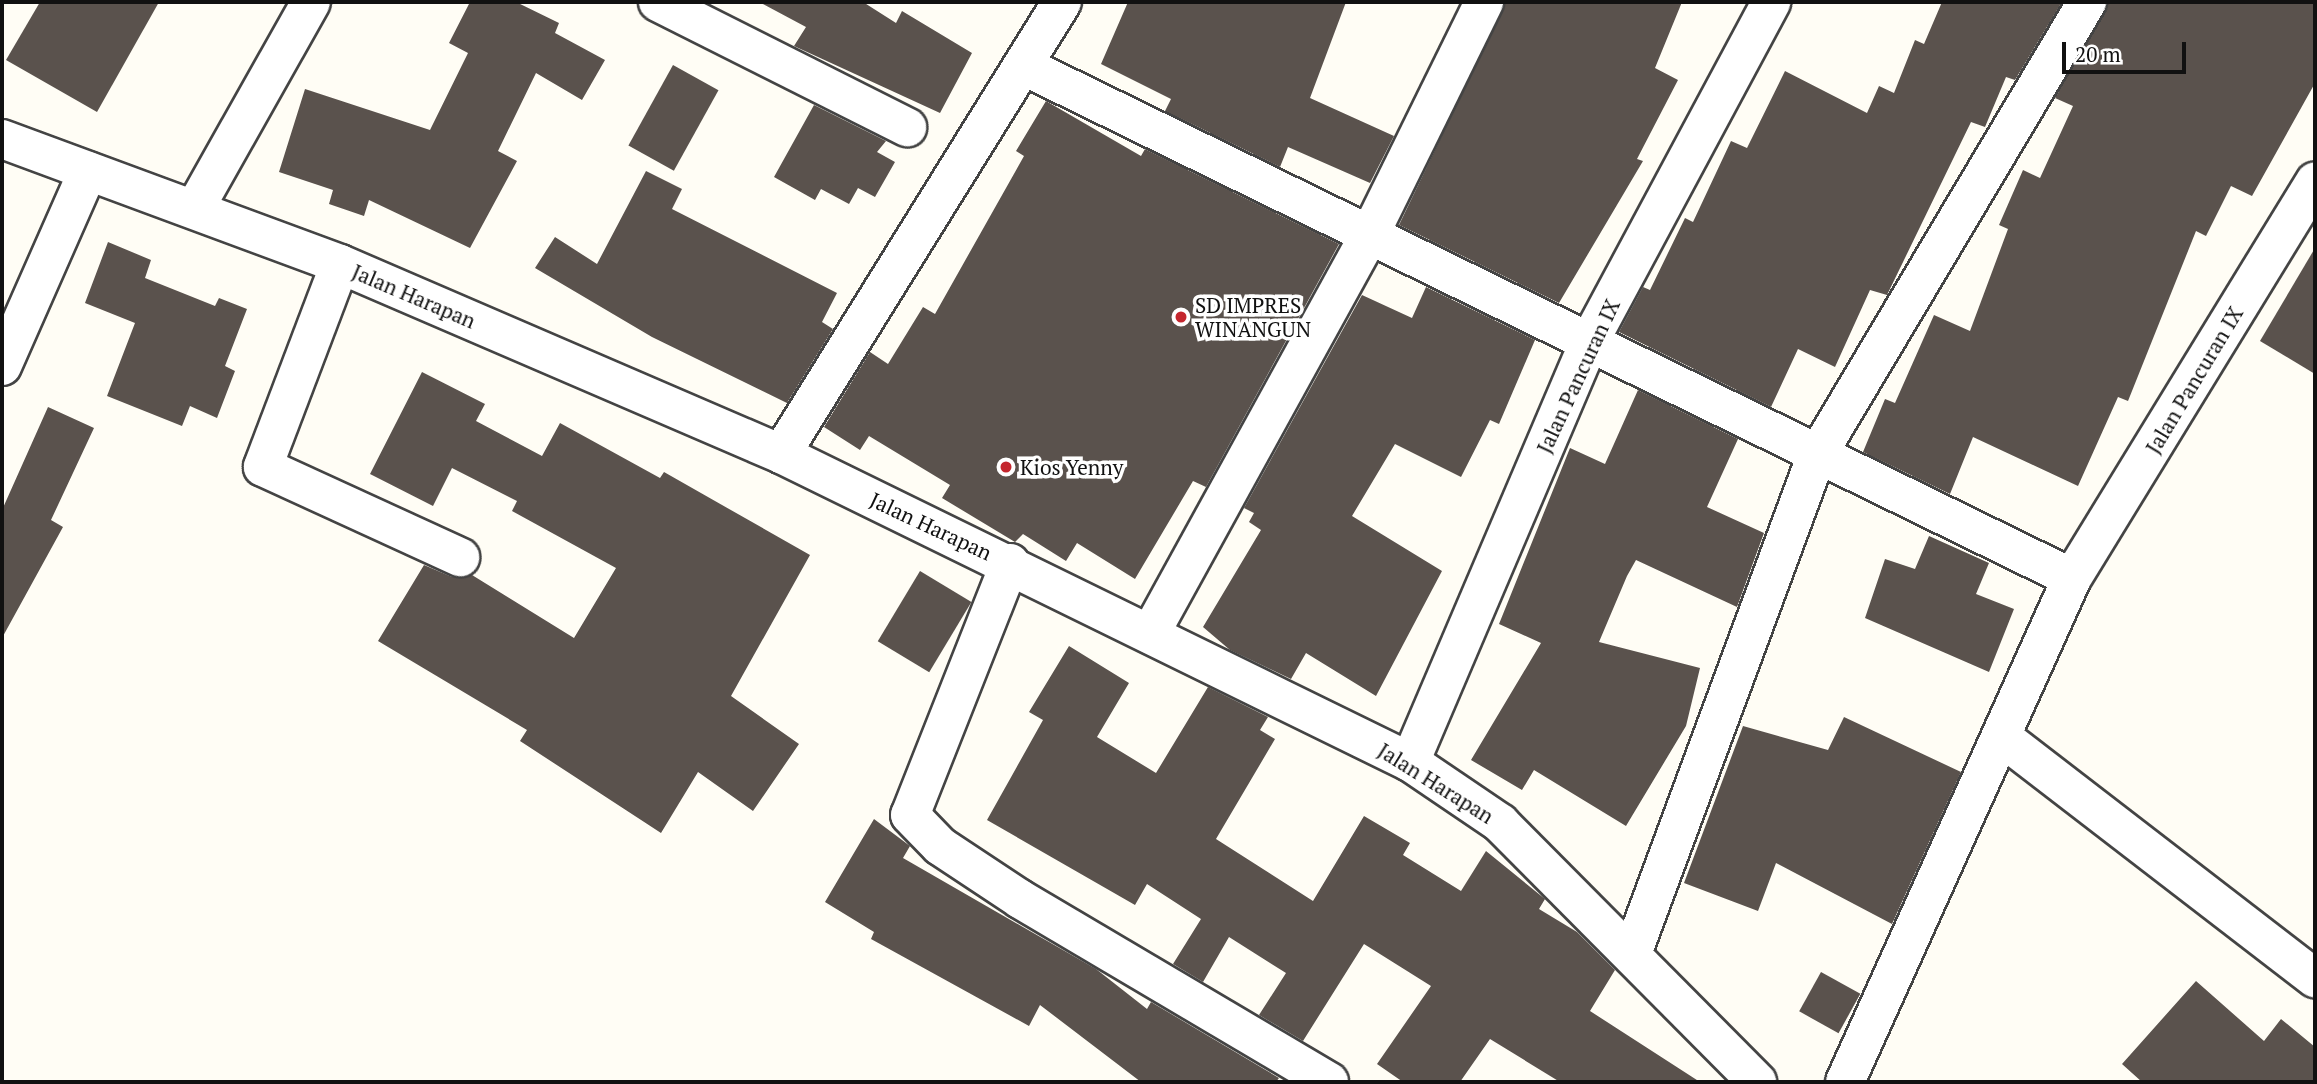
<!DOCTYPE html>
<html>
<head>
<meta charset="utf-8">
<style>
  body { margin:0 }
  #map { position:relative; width:2317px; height:1084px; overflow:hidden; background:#fffdf5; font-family:"PT Serif",serif }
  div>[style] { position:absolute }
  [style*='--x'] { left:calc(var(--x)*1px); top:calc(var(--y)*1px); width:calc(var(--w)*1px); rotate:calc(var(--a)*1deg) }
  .building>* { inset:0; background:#5a524d; transform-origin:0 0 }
  .roads { filter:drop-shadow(2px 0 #444) drop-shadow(-2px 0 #444) drop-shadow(0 2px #444) drop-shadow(0 -2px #444) }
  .street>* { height:38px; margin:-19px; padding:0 19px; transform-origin:19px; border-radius:19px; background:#fff }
  .dots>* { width:19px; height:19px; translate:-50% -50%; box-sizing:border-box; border:4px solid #fff; border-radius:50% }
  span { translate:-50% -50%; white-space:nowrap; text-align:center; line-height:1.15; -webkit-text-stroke:7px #fff; paint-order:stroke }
  .street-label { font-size:21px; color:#111 }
  .poi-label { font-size:21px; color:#111 }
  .left { translate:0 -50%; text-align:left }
  .frame { position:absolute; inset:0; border:4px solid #111; pointer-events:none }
  .scale { position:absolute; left:2062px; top:42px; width:124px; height:32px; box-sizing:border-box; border:4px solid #111; border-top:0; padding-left:9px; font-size:21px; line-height:24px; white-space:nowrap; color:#111; -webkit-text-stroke:5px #fff; paint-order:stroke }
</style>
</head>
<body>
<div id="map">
  <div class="building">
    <i style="clip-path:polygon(40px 2px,159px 2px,97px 112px,6px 60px)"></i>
    <i style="clip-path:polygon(470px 2px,516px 2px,559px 23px,555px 33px,605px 60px,582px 100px,536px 73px,498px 151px,517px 161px,470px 248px,369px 200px,364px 216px,329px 204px,333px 190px,279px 172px,305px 89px,430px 130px,468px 53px,449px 43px)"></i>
    <i style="clip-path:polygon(759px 2px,863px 2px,896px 23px,902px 11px,972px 53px,940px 113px,794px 46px,806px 27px)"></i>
    <i style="clip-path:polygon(1128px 2px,1346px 2px,1310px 98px,1394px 136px,1370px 183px,1288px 147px,1280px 167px,1165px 111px,1171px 99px,1101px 64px)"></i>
    <i style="clip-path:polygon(1506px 2px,1682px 2px,1655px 68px,1678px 80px,1637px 159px,1643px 161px,1559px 303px,1399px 225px)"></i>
    <i style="clip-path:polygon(1942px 2px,2062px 2px,2015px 80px,2006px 77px,1985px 127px,1971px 122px,1887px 295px,1870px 290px,1835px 367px,1798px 349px,1771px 407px,1619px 332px,1643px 287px,1650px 290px,1685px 218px,1693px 222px,1731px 141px,1747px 148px,1785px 71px,1867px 113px,1879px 86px,1894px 93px,1915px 40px,1924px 44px)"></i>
    <i style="clip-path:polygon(2109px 2px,2315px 2px,2315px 83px,2252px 196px,2231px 186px,2206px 236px,2196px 231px,2128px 401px,2118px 397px,2078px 486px,1973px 437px,1950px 494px,1863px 452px,1885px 399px,1895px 403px,1934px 315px,1970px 331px,2008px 229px,1999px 225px,2023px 170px,2040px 178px,2073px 106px,2055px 98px)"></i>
    <i style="left:673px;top:65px;width:52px;height:92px;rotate:29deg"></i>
    <i style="clip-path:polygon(1046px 101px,1141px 156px,1145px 149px,1339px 244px,1206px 487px,1193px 481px,1135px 579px,1077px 543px,1066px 561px,1023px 534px,1015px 542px,942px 498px,950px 485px,869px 436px,860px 450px,824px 427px,870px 352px,888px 364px,923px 307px,935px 314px,1024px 156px,1016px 151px)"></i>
    <i style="clip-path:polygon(814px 105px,886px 141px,877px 152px,895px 162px,875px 197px,858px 188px,849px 204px,821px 189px,815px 200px,774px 177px)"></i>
    <i style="clip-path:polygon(646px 171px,682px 189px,672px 209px,837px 293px,822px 322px,833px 329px,787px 403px,652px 337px,535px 268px,555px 237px,597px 264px)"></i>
    <i style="clip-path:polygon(108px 242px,151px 260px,145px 278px,215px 306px,219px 298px,247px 309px,225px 366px,235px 371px,217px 418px,190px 406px,182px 426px,107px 396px,135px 323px,85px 303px)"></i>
    <i style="clip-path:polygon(2315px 248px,2315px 374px,2260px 341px)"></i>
    <i style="clip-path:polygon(1426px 287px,1535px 340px,1499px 424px,1490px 420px,1461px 477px,1395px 444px,1352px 516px,1442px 571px,1376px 696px,1306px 653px,1291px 679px,1230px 650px,1203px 627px,1261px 530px,1249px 522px,1254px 513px,1244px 508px,1362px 295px,1412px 318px)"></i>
    <i style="clip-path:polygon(422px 372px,485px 404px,476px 421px,542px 456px,560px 423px,660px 478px,664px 472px,810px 555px,731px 696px,799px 744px,753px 811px,698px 772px,661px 833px,520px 741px,527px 730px,378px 641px,424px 565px,452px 577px,472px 575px,574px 638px,616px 568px,512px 511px,517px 501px,452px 468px,433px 506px,370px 474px)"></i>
    <i style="clip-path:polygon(1638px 390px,1738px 439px,1707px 507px,1764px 533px,1737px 607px,1636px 560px,1627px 576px,1599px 642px,1700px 668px,1686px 726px,1626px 826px,1534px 770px,1522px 790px,1471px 760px,1541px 643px,1499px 624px,1570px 448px,1605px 464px)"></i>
    <i style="clip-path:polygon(48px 407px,94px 428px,51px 520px,63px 527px,2px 638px,2px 510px)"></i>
    <i style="clip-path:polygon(1929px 536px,1989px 563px,1976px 594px,2014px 609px,1989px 672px,1865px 618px,1885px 559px,1915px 569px)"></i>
    <i style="left:920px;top:571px;width:60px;height:82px;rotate:31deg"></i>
    <i style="clip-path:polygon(1069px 646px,1129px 683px,1097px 737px,1156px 773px,1208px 687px,1268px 717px,1260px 730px,1275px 739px,1216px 839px,1313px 901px,1364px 816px,1410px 843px,1403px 855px,1461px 891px,1486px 851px,1545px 899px,1539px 909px,1577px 932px,1615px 970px,1590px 1011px,1700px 1082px,1560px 1082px,1490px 1039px,1460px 1082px,1403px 1082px,1377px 1064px,1431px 986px,1364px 944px,1303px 1041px,1259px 1015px,1286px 973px,1229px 937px,1203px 982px,1173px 964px,1201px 919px,1147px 884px,1135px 905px,987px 820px,1043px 720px,1029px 712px)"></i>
    <i style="clip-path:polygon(1844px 717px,1961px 772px,1892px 924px,1776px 863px,1758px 911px,1684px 883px,1743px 726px,1828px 750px)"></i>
    <i style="clip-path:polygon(874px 819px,910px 846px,903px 858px,1096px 969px,1147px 1009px,1151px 1002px,1279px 1078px,1276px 1082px,1141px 1082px,1040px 1005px,1029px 1026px,871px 939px,874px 932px,825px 902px)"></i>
    <i style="left:1821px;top:972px;width:45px;height:45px;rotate:29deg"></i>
    <i style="clip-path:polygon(2196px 981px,2264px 1041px,2281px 1019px,2315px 1047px,2315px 1082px,2142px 1082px,2122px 1064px)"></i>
  </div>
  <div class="roads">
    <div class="street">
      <i style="--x:658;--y:2;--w:279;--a:26.7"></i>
      <i style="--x:1024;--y:66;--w:1166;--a:26.04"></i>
      <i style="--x:2072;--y:578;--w:553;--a:114.25"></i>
      <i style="--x:2;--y:139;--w:360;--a:20.3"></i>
      <i style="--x:340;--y:264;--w:480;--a:23.3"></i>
      <i style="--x:781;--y:454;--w:700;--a:26.09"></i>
      <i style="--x:1410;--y:762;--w:109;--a:34.1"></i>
      <i style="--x:1500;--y:823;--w:365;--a:45.2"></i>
      <i style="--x:195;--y:208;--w:236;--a:-60.6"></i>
      <i style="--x:340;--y:264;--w:217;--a:110.8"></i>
      <i style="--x:263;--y:467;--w:217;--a:24.6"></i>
      <i style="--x:2;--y:366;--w:213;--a:-66.2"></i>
      <i style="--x:781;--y:454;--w:532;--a:-58.13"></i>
      <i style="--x:1010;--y:563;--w:271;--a:111.6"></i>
      <i style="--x:910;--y:815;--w:43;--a:45.9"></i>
      <i style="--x:940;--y:846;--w:96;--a:33.5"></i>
      <i style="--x:1020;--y:899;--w:359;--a:30.6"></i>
      <i style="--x:2072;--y:578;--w:465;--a:-58.5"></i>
      <i style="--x:1150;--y:634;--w:454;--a:-61.2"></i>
      <i style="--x:1369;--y:236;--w:261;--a:-63.8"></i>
      <i style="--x:2003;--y:738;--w:394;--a:37.6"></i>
      <i style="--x:1410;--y:762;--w:454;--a:-66.9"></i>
      <i style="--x:1588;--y:344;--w:388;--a:-61.8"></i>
      <i style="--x:1633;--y:951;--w:527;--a:-69.67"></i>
      <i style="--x:1816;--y:457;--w:530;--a:-59.22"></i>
    </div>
  </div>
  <div class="dots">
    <i style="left:1181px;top:317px;background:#c4262e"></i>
    <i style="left:1006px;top:467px;background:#c4262e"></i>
  </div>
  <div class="street-label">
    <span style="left:414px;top:296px;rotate:23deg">Jalan Harapan</span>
    <span style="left:1578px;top:376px;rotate:-65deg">Jalan Pancuran IX</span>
    <span style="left:2194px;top:380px;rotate:-59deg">Jalan Pancuran IX</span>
    <span style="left:931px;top:526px;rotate:25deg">Jalan Harapan</span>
    <span style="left:1436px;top:783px;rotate:32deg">Jalan Harapan</span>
  </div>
  <div class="poi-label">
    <span class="left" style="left:1195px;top:317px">SD IMPRES<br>WINANGUN</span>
    <span class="left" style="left:1020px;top:467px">Kios Yenny</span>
  </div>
  <div class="frame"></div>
  <div class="scale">20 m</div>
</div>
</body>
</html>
